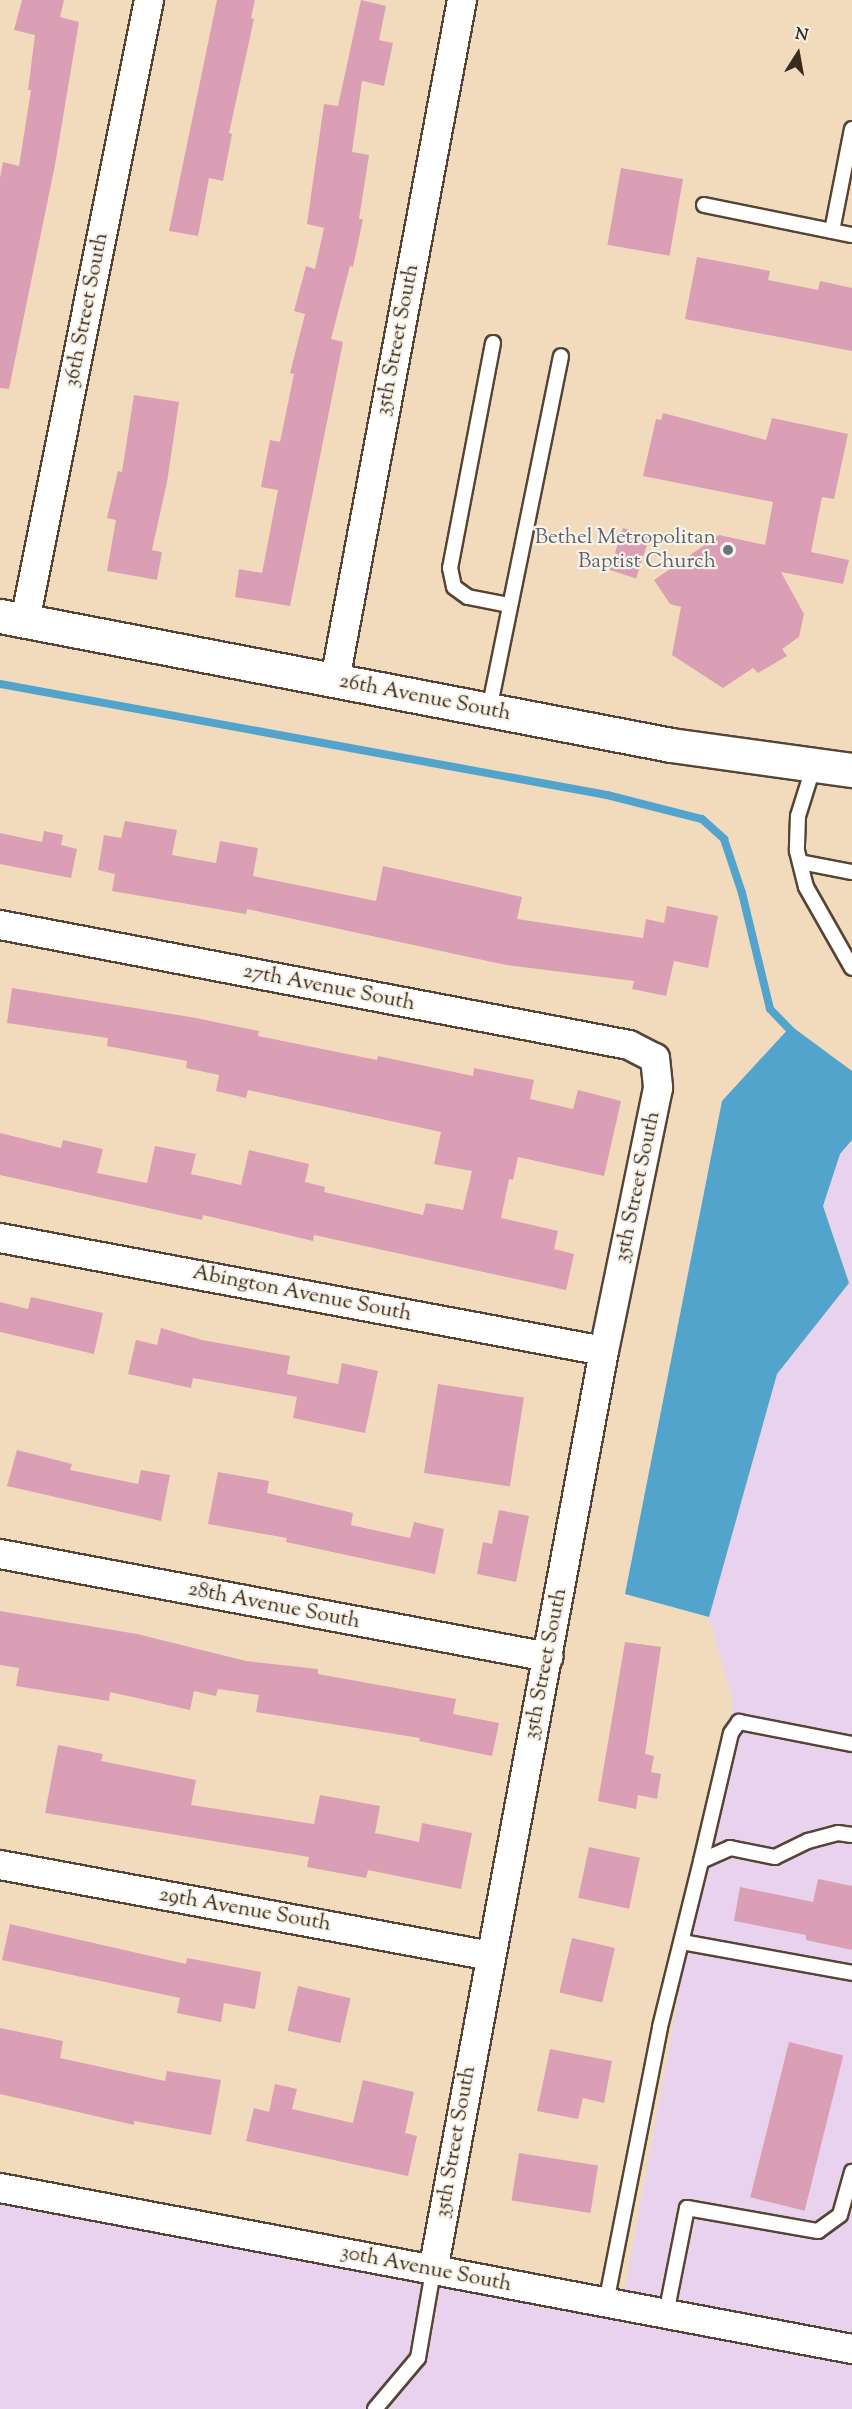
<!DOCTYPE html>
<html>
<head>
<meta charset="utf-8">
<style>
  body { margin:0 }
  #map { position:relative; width:852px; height:2409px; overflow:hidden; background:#f2dbbc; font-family:"Sorts Mill Goudy",serif }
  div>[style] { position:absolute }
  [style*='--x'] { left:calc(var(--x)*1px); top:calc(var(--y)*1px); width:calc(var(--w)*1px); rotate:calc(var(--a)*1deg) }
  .built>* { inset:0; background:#e9d2ed }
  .water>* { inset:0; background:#52a4cd }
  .stream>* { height:8px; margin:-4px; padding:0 4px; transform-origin:4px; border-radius:4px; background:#52a4cd }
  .building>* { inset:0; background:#da9fb5; transform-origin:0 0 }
  .roads { filter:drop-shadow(2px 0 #564536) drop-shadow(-2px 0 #564536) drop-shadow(0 2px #564536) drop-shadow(0 -2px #564536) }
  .service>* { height:14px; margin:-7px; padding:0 7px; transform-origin:7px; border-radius:7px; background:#fff }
  .minor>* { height:28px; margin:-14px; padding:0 14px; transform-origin:14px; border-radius:14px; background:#fff }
  .tertiary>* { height:33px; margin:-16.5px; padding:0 16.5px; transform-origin:16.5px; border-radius:16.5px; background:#fff }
  .dots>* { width:16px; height:16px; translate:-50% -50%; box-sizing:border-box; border:3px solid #f7f3e8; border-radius:50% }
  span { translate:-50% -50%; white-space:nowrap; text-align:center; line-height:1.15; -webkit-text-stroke:4.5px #f7f3e8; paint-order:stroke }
  .street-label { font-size:21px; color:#3b2a1e }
  .worship-label { font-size:21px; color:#5b616d }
  .right { translate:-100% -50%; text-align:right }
  .north { position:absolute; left:768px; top:24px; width:60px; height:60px; -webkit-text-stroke:4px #f7f3e8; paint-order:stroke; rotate:11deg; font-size:16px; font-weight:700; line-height:24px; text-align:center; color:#3b2a1e }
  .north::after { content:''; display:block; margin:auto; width:21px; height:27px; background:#3b2a1e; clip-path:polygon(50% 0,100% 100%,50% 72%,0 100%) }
</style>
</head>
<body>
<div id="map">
  <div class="built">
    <i style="clip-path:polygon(852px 1140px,852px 2334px,624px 2292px,733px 1701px,709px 1617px,777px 1374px,849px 1283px,823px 1206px,840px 1154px)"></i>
    <i style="clip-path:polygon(0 2203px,852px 2364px,852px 2409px,0 2409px)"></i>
  </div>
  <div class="water">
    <i style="clip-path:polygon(791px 1026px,852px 1071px,852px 1140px,840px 1154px,823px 1206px,849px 1283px,777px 1374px,709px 1617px,625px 1594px,722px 1101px)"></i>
  </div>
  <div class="stream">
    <i style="--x:0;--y:684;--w:617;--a:10.36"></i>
    <i style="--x:607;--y:795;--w:98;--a:14.2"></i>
    <i style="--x:702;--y:819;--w:30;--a:42"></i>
    <i style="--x:724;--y:839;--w:57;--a:71.6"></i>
    <i style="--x:742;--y:893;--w:119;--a:76.4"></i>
    <i style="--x:770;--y:1009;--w:37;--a:46"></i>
  </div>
  <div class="building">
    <i style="clip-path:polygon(22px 0,64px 0,60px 17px,79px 22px,55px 165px,9px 389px,0 388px,0 178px,3px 162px,19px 166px,31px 90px,28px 90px,35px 35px,14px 30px)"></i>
    <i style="clip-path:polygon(217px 0,255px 0,251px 18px,254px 19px,229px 133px,232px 134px,223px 181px,209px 178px,198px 236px,169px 231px)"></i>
    <i style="clip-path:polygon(361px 0,386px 6px,379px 40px,393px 43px,384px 86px,362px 81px,352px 152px,369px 155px,359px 219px,363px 219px,353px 267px,350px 266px,331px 339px,343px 342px,290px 606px,235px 597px,239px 569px,262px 573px,278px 490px,261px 487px,270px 440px,280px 442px,294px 374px,290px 373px,305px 314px,294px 311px,306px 266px,315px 269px,324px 228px,307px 224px,324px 104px,338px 106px)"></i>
    <i style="left:621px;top:168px;width:63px;height:78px;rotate:10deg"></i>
    <i style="clip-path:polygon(697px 257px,770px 271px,768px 280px,818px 290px,820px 281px,852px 288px,852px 351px,685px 319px)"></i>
    <i style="clip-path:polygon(134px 395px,179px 402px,167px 482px,152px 550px,162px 552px,157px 580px,107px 571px,116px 520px,107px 518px,118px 471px,122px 472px)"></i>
    <i style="clip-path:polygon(663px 413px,766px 440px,772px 418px,848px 434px,834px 499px,822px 497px,811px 552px,849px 560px,843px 584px,781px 572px,804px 614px,799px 637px,782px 649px,787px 656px,758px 673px,753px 668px,723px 688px,672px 655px,681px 607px,670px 604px,654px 580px,719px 535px,765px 545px,773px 502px,643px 476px,656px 419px,661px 420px)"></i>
    <i style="left:623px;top:528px;width:28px;height:44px;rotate:18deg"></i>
    <i style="clip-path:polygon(125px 821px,177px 830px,172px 855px,216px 863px,220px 841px,258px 848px,253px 876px,376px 901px,383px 866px,522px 897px,517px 919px,643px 938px,646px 919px,664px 923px,667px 906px,718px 916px,708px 968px,674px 961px,666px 996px,632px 989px,634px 981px,506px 965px,247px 909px,246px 914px,112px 891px,115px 874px,98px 870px,104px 835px,121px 838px)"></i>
    <i style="clip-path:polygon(44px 831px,63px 835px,61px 845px,77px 849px,71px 878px,0 864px,0 833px,42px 842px)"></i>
    <i style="clip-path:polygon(12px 988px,196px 1018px,259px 1031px,258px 1036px,377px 1060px,378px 1056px,473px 1076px,474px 1068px,534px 1080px,530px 1099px,573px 1109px,578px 1090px,621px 1101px,604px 1176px,518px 1157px,513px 1180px,509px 1179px,501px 1218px,558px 1231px,554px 1249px,574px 1254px,566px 1290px,314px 1235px,313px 1241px,203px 1215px,202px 1220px,0 1175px,0 1133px,61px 1148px,63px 1140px,103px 1149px,97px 1173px,147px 1183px,155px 1146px,196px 1154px,191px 1174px,241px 1185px,249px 1150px,309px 1164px,305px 1182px,325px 1187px,324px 1192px,423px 1215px,426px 1203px,463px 1210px,472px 1171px,434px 1164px,441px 1132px,248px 1090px,246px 1098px,216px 1091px,219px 1075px,186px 1068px,187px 1061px,107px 1046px,108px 1038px,7px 1023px)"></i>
    <i style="clip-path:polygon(31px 1297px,103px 1313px,94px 1354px,0 1332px,0 1302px,28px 1309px)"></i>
    <i style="clip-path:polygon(161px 1328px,202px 1340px,290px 1356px,287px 1374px,338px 1384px,342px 1363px,378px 1371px,365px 1433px,293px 1418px,297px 1397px,193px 1378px,191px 1388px,128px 1374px,136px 1340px,157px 1345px)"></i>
    <i style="left:438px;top:1384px;width:87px;height:90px;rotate:9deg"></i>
    <i style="clip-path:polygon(17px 1450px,72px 1464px,70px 1470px,138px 1484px,141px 1470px,170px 1475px,161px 1521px,7px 1486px)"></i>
    <i style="clip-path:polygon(218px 1472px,269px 1481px,267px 1493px,353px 1513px,351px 1525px,410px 1538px,414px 1522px,444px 1529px,435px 1574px,286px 1542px,287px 1538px,208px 1524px)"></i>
    <i style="clip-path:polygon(499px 1510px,529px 1516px,516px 1582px,477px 1574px,483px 1542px,492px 1544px)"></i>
    <i style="clip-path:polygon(0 1611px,137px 1634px,246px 1661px,318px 1669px,318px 1674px,456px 1699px,453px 1714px,499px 1723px,492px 1756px,419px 1741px,420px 1738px,256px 1712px,259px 1695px,218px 1689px,216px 1696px,194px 1691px,190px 1710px,110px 1692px,109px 1701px,16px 1686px,19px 1668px,0 1665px)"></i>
    <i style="clip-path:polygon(625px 1642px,661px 1647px,645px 1754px,654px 1756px,651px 1772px,661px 1774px,657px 1799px,638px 1795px,636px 1809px,598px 1801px)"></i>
    <i style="clip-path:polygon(58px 1745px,103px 1754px,101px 1761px,196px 1780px,191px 1805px,314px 1824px,320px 1795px,380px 1806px,375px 1833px,419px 1842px,422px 1823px,472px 1833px,461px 1889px,368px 1870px,366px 1878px,307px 1867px,309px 1857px,45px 1813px)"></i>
    <i style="left:589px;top:1847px;width:52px;height:52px;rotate:12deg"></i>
    <i style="clip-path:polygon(818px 1879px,852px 1886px,852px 1950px,806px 1940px,806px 1935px,734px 1921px,740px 1887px,813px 1902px)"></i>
    <i style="clip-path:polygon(10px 1924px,186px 1964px,187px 1958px,261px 1972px,255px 2009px,224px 2003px,221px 2022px,177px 2013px,180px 1998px,2px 1960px)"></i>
    <i style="left:572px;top:1938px;width:44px;height:56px;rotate:13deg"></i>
    <i style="left:298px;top:1986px;width:54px;height:46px;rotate:13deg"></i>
    <i style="clip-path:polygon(0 2028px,63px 2041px,60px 2058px,165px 2081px,167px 2071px,221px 2080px,211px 2135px,134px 2121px,134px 2125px,0 2094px)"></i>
    <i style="left:789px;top:2042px;width:56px;height:160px;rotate:14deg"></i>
    <i style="clip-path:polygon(550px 2049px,612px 2061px,604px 2103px,583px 2098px,578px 2119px,537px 2111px)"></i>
    <i style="clip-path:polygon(363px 2080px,414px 2092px,405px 2133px,417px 2136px,408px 2176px,246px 2141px,254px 2108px,269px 2112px,275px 2084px,297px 2089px,292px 2109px,353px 2123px)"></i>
    <i style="left:519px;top:2153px;width:80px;height:48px;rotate:9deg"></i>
  </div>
  <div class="roads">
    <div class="service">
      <i style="--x:704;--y:205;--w:151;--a:11.5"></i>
      <i style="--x:832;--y:231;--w:104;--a:-78.9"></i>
      <i style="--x:493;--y:343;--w:229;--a:100.8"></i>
      <i style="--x:450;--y:568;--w:19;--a:78"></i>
      <i style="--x:454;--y:587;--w:17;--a:36"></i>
      <i style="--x:468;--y:597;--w:42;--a:11"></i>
      <i style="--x:489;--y:710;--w:361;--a:-78.5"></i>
      <i style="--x:814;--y:765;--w:53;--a:107.4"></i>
      <i style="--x:798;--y:816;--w:35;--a:92"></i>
      <i style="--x:797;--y:851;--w:37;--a:76"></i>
      <i style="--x:806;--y:887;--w:93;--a:60.4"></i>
      <i style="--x:800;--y:862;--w:53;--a:10.9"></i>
      <i style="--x:701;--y:1861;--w:131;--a:-76.8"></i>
      <i style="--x:731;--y:1733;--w:14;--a:-54"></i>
      <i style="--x:739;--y:1722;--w:115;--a:11"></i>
      <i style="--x:682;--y:1942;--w:173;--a:10.3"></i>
      <i style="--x:606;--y:2303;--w:281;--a:-78.9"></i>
      <i style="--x:660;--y:2027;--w:171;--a:-76.1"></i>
      <i style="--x:701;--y:1861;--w:32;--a:-24"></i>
      <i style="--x:730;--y:1848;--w:46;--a:11.3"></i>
      <i style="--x:775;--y:1857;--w:37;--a:-26"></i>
      <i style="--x:808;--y:1841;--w:31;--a:-15"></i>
      <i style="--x:838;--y:1833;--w:14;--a:8"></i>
      <i style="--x:666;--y:2314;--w:108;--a:-78.8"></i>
      <i style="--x:687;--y:2208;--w:133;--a:10"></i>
      <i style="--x:818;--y:2231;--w:27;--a:-36"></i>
      <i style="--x:840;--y:2215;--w:45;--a:-74.4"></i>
      <i style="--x:375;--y:2409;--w:67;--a:-49.9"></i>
      <i style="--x:418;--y:2358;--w:88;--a:-80.2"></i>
    </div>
    <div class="minor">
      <i style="--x:25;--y:621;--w:633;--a:-78.71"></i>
      <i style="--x:335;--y:680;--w:692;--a:-79.42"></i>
      <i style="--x:0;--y:925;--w:640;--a:10.8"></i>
      <i style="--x:629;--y:1045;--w:29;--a:27"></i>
      <i style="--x:655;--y:1058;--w:30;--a:84"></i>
      <i style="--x:658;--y:1088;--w:268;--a:101.6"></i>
      <i style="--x:604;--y:1351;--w:936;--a:100.53"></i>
      <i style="--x:0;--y:1238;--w:614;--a:10.6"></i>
      <i style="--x:0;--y:1554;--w:558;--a:10.64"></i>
      <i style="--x:0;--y:1865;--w:498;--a:10.5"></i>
      <i style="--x:0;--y:2188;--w:867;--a:10.7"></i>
    </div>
    <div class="tertiary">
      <i style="--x:0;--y:616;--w:683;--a:10.88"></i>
      <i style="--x:671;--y:745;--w:183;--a:7.9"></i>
    </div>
  </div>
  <div class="dots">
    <i style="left:728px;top:550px;background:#6b7280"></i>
  </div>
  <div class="street-label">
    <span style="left:87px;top:310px;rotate:-79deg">36th Street South</span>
    <span style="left:398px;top:340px;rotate:-79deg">35th Street South</span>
    <span style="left:425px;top:698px;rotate:11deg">26th Avenue South</span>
    <span style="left:329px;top:988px;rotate:11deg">27th Avenue South</span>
    <span style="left:638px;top:1187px;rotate:-78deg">35th Street South</span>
    <span style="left:302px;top:1294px;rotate:11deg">Abington Avenue South</span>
    <span style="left:274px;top:1606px;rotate:11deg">28th Avenue South</span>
    <span style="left:546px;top:1664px;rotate:-79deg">35th Street South</span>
    <span style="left:245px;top:1910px;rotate:10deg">29th Avenue South</span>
    <span style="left:456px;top:2142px;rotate:-80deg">35th Street South</span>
    <span style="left:426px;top:2269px;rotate:11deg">30th Avenue South</span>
  </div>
  <div class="worship-label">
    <span class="right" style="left:716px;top:550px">Bethel Metropolitan<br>Baptist Church</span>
  </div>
  <div class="north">N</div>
</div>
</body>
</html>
